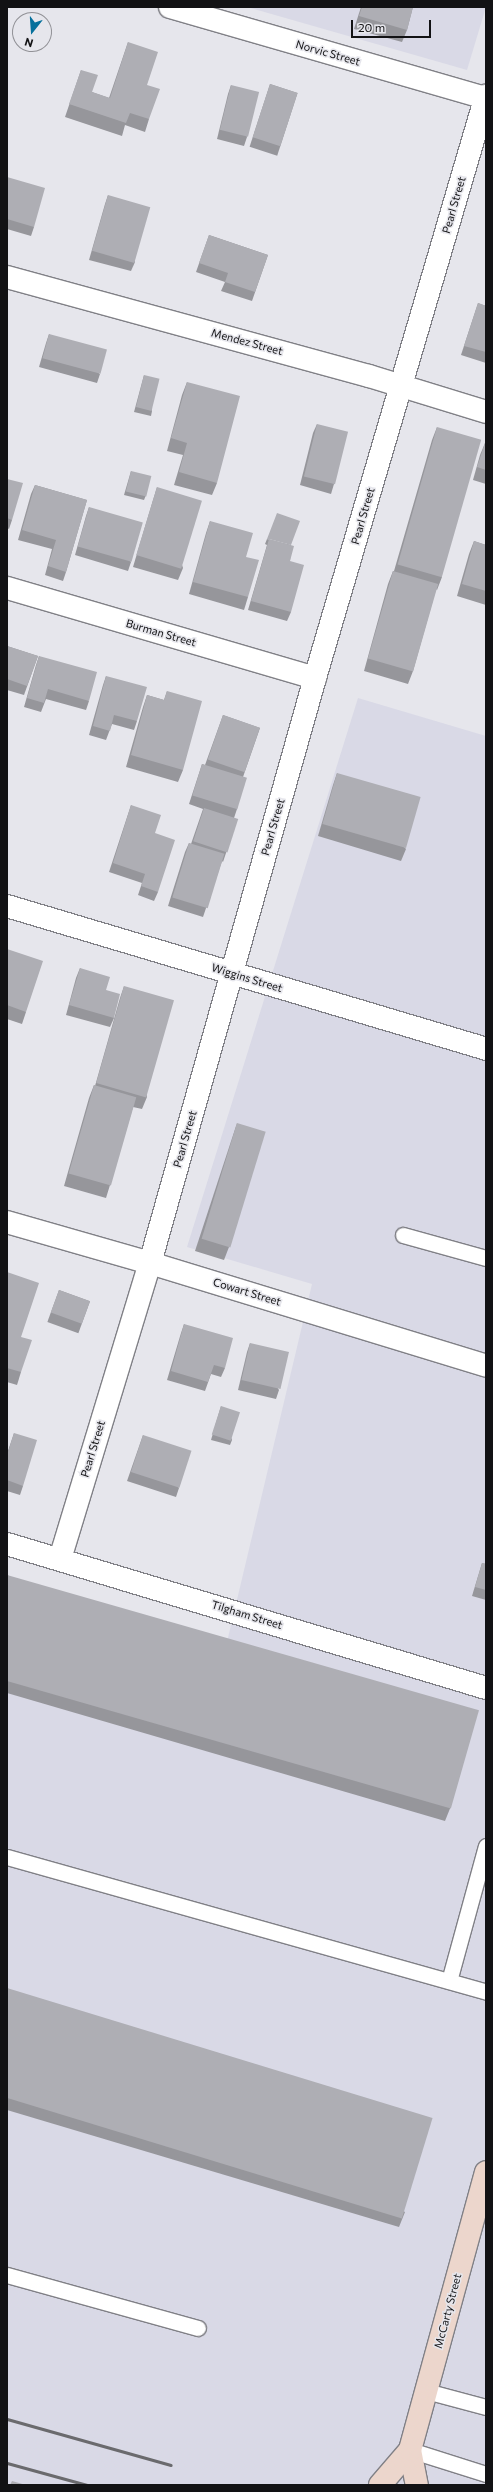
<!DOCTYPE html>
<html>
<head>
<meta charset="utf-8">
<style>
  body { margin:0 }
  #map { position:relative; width:493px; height:2492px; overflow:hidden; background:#e6e6ec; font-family:Commissioner,sans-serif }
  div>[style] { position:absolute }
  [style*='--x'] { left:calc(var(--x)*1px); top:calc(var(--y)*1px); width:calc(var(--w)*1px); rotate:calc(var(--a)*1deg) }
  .built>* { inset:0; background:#d9d9e6 }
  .roads { filter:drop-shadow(1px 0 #808086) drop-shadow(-1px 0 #808086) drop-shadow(0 1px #808086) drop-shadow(0 -1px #808086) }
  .lane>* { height:15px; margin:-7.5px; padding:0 7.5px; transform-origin:7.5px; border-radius:7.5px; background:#fff }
  .street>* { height:22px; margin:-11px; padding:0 11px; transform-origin:11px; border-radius:11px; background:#fff }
  .secondary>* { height:22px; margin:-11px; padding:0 11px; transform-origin:11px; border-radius:11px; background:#ecd6cc }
  .rail>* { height:3px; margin:-1.5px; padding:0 1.5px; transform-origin:1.5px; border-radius:1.5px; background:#6a6a6d }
  .wall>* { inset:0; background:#96969b; transform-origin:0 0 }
  .building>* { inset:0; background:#aeaeb4; transform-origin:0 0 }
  span { translate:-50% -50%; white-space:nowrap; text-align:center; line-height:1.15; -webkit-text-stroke:3px #e6e6ec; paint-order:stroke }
  .street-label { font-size:11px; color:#121214 }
  .frame { position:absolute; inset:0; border:8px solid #121214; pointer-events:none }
  .north { position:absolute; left:12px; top:12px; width:40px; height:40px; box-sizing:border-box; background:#e6e6ec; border:1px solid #919196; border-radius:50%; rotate:197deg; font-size:11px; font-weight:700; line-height:16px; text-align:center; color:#121214 }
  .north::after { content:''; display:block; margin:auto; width:14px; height:18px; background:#06709c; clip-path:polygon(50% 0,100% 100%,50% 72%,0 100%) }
  .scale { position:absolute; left:351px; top:20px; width:80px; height:18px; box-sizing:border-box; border:2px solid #121214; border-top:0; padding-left:5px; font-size:12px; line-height:14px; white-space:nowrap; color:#121214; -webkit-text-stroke:3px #e6e6ec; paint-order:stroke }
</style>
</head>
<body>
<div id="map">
  <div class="built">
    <i style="clip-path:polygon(247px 7px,486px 7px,467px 70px)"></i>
    <i style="clip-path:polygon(358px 698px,486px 736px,486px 2485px,7px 2485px,7px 1585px,226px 1646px,312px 1284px,187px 1247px)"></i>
  </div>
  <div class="roads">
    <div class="lane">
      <i style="--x:403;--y:1235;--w:86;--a:15.5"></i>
      <i style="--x:7;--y:1857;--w:498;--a:15.7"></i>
      <i style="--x:449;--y:1981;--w:140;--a:-74.7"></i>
      <i style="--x:7;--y:2275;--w:198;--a:15.5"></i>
      <i style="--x:426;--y:2391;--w:62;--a:14.9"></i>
      <i style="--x:410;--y:2450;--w:80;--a:17.5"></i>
    </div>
    <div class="street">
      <i style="--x:170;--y:7;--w:329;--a:16.1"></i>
      <i style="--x:7;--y:277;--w:375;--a:15.3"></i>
      <i style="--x:369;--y:376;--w:122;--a:17.1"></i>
      <i style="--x:7;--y:588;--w:321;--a:16.3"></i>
      <i style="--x:7;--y:906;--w:500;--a:16.6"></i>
      <i style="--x:7;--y:1222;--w:149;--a:16"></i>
      <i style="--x:150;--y:1263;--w:351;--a:17"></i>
      <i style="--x:7;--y:1544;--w:500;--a:16.73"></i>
      <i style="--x:60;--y:1559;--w:309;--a:-73.1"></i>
      <i style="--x:150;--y:1263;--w:608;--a:-74.25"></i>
      <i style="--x:315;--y:678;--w:607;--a:-73.63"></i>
    </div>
    <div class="secondary">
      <i style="--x:410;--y:2450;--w:36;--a:79"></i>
      <i style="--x:380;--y:2485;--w:46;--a:-49.4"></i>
      <i style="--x:410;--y:2450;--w:288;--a:-74.7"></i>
    </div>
  </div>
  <div class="rail">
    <i style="--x:7;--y:2419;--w:170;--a:15.7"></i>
    <i style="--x:7;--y:2463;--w:83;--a:15.4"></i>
  </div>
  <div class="wall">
    <i style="clip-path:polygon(361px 7px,413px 7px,407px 30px,402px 42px,354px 29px)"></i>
    <i style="clip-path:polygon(128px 42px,147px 85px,149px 119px,145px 132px,125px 125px,122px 136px,65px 117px,81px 70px,92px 92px,109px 98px)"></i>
    <i style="left:270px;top:84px;width:29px;height:66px;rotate:18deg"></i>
    <i style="clip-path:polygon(231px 85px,247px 137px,244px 146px,217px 139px,228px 94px)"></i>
    <i style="clip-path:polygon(7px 177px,34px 227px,31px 236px,7px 229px)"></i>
    <i style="clip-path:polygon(108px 195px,135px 262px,131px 271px,89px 260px,105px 204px)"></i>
    <i style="clip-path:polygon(209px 235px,268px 255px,252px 301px,221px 291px,225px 282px,196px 272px)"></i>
    <i style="clip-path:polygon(478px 303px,486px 306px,486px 363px,461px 355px)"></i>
    <i style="clip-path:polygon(49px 334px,100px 374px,97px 383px,39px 367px,46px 343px)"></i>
    <i style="clip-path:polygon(144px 375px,152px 411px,151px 416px,134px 412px)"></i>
    <i style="clip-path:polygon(187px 382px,217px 483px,212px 495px,174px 485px,183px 455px,167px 451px,182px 395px)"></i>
    <i style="clip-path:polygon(317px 424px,334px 484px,331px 494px,300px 485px,313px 433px)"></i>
    <i style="clip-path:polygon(437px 427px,442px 577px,437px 590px,436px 589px,413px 671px,408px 684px,364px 671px,388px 584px,393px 571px,394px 571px,432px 440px)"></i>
    <i style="clip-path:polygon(485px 443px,486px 443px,486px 484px,473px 480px,480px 455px)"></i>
    <i style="clip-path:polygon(131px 471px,146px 495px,144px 500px,124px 495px)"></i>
    <i style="clip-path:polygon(7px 479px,12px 520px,9px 529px,7px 528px)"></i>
    <i style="clip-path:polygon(35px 485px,87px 500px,66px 572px,63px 581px,45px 575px,52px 549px,18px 540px,31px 494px)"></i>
    <i style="clip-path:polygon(157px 487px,183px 568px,178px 580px,133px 567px,153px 500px)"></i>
    <i style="clip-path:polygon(89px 507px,131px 562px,128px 571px,75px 555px,86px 516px)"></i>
    <i style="clip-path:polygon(210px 521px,246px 557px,248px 597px,244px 610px,189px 594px,206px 533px)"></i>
    <i style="clip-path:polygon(267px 539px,291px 545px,290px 561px,291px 612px,287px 621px,248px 610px,267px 545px,265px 544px)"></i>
    <i style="clip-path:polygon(474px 541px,486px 545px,486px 605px,457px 596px,469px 554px)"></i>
    <i style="clip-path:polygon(7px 646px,38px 656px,24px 695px,7px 690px)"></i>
    <i style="clip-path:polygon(39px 656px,89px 701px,86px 710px,46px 699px,41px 712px,24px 707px,36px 665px)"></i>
    <i style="clip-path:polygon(106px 676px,137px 721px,134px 730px,112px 724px,106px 740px,89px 735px,103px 685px)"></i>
    <i style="clip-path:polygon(167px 691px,183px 770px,178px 782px,126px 767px,143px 707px,147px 695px,164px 700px)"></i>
    <i style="clip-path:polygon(223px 715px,260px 728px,243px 777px,237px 809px,234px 818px,226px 853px,223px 862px,222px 861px,203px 917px,168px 906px,185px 852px,189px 843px,191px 844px,203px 809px,189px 804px,202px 764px,205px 765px)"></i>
    <i style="clip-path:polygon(337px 773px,406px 849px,401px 861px,318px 836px,333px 785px)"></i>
    <i style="clip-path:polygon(131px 805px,155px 833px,158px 892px,154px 901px,138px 895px,142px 883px,109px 872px)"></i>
    <i style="clip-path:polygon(7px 949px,26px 1012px,22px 1024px,7px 1019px)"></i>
    <i style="clip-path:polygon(80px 968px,106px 990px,114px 1018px,110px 1027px,66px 1015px,76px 978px)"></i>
    <i style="clip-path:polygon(124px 986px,147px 1097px,142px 1109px,133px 1107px,110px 1185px,106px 1198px,64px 1186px,89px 1098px,94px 1085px,95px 1086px,120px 998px)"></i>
    <i style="clip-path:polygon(237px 1123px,229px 1247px,224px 1260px,195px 1251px)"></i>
    <i style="clip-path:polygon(7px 1272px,21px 1337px,21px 1372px,17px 1385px,7px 1382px)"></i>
    <i style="left:59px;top:1290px;width:33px;height:34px;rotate:20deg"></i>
    <i style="clip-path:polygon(184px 1324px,225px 1368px,221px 1377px,211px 1374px,205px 1391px,167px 1380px,181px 1333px)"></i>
    <i style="clip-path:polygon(250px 1343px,279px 1390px,276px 1399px,238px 1390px,247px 1352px)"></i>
    <i style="clip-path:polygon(221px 1406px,232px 1440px,230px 1445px,211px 1440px)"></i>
    <i style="clip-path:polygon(14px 1433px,23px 1486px,20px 1495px,7px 1491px,7px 1454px)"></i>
    <i style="clip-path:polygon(143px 1435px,179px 1488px,176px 1497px,127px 1481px)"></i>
    <i style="clip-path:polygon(482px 1563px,486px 1564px,486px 1600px,472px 1596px)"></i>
    <i style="clip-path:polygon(7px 1575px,451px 1806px,445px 1821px,7px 1693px)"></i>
    <i style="clip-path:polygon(7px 1988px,405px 2212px,399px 2227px,7px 2110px)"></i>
  </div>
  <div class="building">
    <i style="clip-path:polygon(362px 7px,413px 7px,407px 30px,359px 16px)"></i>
    <i style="clip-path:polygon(128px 42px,158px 52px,147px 85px,160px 89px,149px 119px,130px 113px,126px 123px,69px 104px,81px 70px,98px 75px,92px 92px,110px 98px)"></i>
    <i style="left:270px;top:84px;width:29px;height:56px;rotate:18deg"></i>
    <i style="left:231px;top:85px;width:29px;height:46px;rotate:14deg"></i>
    <i style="clip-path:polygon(7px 177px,45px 188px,34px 227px,7px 219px)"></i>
    <i style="left:108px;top:195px;width:44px;height:58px;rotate:16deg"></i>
    <i style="clip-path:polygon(209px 235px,268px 255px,255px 292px,225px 282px,228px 273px,199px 263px)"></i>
    <i style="clip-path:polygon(478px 303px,486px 306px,486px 352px,464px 346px)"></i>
    <i style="left:49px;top:334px;width:60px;height:25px;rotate:15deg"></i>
    <i style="left:144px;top:375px;width:16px;height:33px;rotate:14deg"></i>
    <i style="clip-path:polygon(187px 382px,240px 396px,217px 483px,179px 472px,187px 443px,171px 438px)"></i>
    <i style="left:317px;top:424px;width:32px;height:54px;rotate:14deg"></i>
    <i style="left:437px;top:427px;width:46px;height:143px;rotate:16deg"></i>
    <i style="clip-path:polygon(485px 443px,486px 443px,486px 470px,477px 467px)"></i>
    <i style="left:131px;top:471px;width:21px;height:21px;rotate:14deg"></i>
    <i style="clip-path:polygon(7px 479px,23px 483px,12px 520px,7px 518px)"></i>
    <i style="clip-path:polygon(35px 485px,87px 500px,66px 572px,48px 566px,56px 540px,22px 530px)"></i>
    <i style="left:157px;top:487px;width:47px;height:71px;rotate:17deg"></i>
    <i style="left:89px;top:507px;width:56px;height:41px;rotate:16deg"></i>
    <i style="clip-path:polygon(277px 513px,300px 521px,291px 545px,269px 539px,269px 540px,267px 539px)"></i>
    <i style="clip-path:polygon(210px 521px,253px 533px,246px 557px,259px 560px,248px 597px,193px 582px)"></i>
    <i style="clip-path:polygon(269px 539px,294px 546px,290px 561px,304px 565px,291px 612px,251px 601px)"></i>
    <i style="clip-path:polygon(474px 541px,486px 545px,486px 591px,462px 584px)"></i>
    <i style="left:393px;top:571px;width:47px;height:91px;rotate:16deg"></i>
    <i style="clip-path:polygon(7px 646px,38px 656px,27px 686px,7px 679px)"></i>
    <i style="clip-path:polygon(39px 656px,97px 672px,89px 701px,48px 689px,44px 703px,27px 698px)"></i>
    <i style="clip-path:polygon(106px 676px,147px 687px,137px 721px,114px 715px,110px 731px,93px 726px)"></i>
    <i style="clip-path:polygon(167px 691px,202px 701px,183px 770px,131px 755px,147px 695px,164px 700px)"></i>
    <i style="left:223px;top:715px;width:39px;height:47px;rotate:19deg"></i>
    <i style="left:202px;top:764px;width:47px;height:33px;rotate:17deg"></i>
    <i style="left:337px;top:773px;width:87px;height:53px;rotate:16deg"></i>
    <i style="clip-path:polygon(131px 805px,161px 815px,155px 833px,175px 840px,158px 892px,141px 886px,145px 874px,113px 863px)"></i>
    <i style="left:204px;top:808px;width:36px;height:35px;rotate:18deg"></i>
    <i style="left:189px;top:843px;width:37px;height:57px;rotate:17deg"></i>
    <i style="clip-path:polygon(7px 949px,43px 961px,26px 1012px,7px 1005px)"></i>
    <i style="clip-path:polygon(80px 968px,110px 977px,106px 990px,120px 994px,114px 1018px,69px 1005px)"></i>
    <i style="left:124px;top:986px;width:52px;height:101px;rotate:16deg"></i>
    <i style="left:94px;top:1085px;width:44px;height:92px;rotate:16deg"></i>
    <i style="left:237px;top:1123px;width:30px;height:121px;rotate:17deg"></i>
    <i style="clip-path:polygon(7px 1272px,39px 1283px,21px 1337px,32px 1340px,21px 1372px,7px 1368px)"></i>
    <i style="left:59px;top:1290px;width:33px;height:24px;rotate:20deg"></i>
    <i style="clip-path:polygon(184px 1324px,233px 1338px,225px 1368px,214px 1365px,208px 1382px,171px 1371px)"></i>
    <i style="left:250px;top:1343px;width:40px;height:38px;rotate:13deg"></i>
    <i style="left:221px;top:1406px;width:20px;height:30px;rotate:18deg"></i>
    <i style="clip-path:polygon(14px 1433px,37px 1440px,23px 1486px,7px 1480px,7px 1455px)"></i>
    <i style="left:143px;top:1435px;width:51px;height:39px;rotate:18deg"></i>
    <i style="clip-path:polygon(482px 1563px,486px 1564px,486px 1590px,475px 1587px)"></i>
    <i style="left:7px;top:1575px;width:491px;height:102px;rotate:16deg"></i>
    <i style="left:7px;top:1988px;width:445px;height:105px;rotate:17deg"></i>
    <i style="clip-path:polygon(12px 2481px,26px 2485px,10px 2485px)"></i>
  </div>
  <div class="street-label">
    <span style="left:328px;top:53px;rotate:16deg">Norvic Street</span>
    <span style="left:454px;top:205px;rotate:-74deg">Pearl Street</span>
    <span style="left:247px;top:342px;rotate:15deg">Mendez Street</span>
    <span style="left:363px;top:516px;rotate:-74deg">Pearl Street</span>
    <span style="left:161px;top:633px;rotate:16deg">Burman Street</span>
    <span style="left:273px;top:827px;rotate:-74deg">Pearl Street</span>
    <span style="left:247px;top:978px;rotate:17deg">Wiggins Street</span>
    <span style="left:185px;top:1139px;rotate:-74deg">Pearl Street</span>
    <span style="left:247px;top:1292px;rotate:17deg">Cowart Street</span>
    <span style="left:93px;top:1449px;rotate:-73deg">Pearl Street</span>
    <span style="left:247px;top:1615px;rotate:17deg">Tilgham Street</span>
    <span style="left:448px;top:2311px;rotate:-75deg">McCarty Street</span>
  </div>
  <div class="frame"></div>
  <div class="north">N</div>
  <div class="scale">20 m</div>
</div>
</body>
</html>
